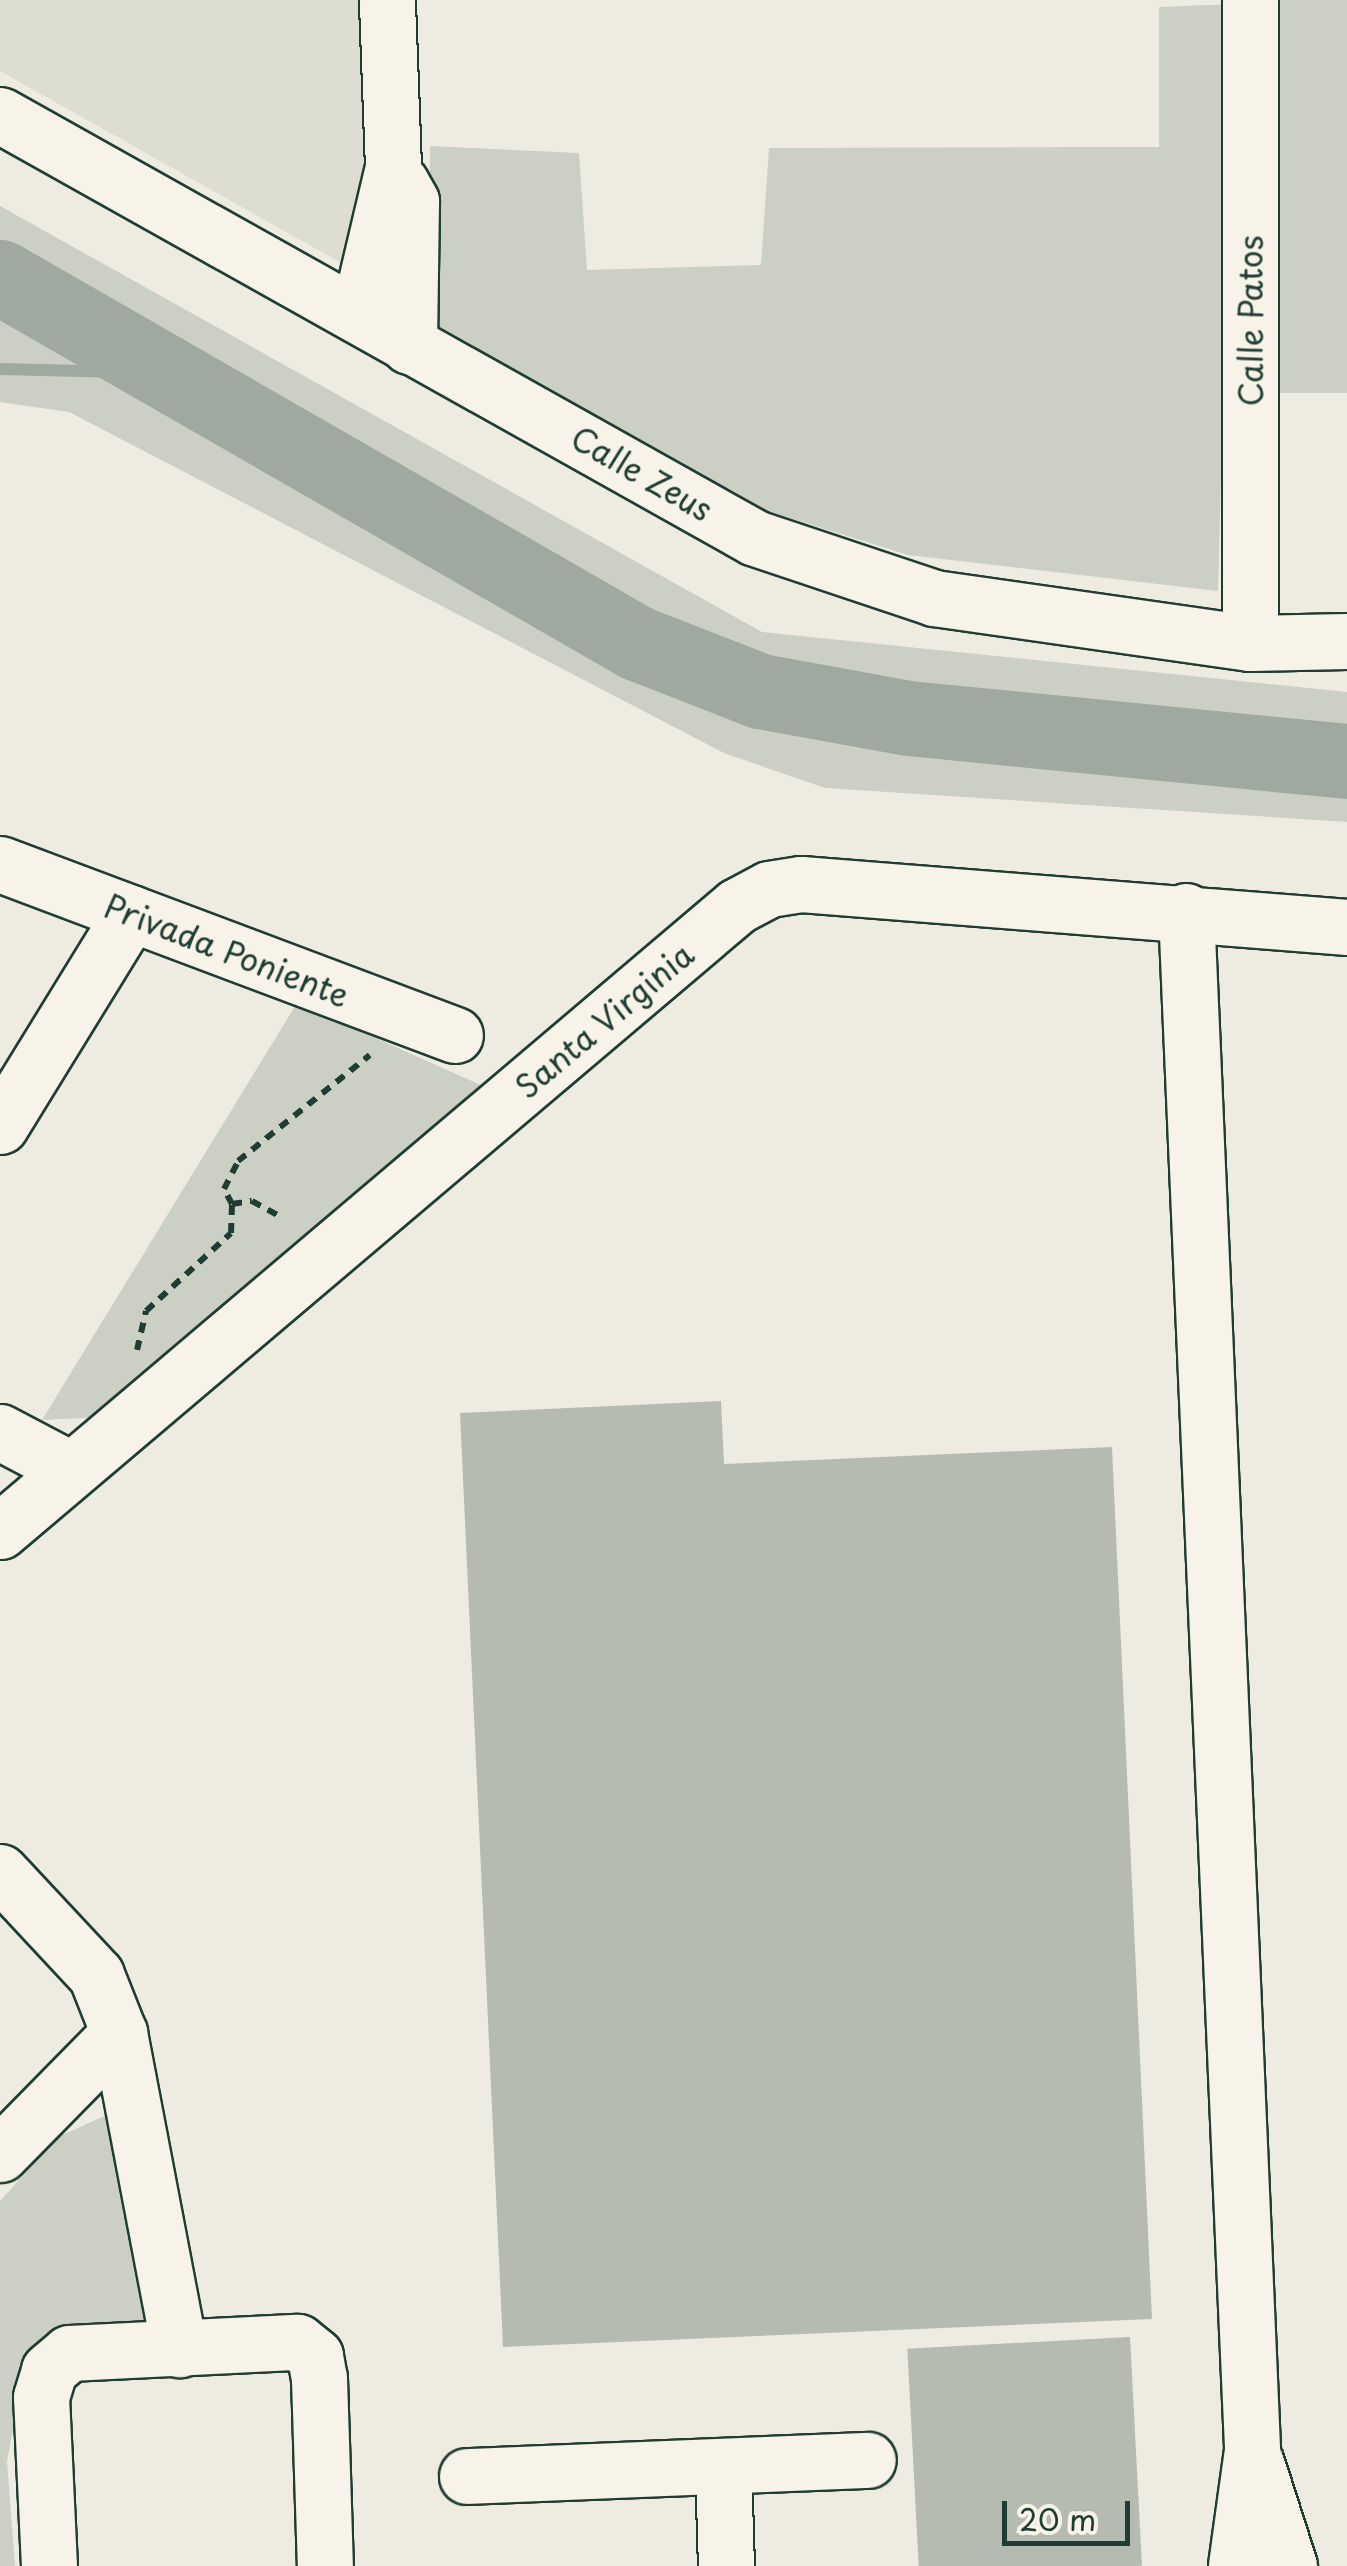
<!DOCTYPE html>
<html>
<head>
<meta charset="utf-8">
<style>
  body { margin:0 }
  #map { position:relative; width:1347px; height:2566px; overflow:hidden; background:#eeece1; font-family:"Playpen Sans",sans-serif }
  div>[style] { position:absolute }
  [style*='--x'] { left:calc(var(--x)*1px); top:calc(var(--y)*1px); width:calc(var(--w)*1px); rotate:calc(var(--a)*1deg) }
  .built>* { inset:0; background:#ddddd2 }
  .green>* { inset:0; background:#cccfc4; transform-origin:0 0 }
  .stream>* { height:12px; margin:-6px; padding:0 6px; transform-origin:6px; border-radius:6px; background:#9fa99f }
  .river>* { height:75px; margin:-37.5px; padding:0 37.5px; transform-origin:37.5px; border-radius:37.5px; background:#9fa99f }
  .building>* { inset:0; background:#b5bbb0; transform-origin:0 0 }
  .path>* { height:6px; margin-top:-3px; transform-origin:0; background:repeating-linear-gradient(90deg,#1f3d34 0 10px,transparent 0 18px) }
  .roads { filter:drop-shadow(2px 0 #1f3d34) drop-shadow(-2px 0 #1f3d34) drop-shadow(0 2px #1f3d34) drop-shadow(0 -2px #1f3d34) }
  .minor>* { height:55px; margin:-27.5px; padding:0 27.5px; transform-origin:27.5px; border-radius:27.5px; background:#f7f3e8 }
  span { translate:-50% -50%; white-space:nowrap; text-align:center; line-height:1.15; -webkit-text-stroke:9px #f7f3e8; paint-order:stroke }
  .street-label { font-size:32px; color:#1f3d34 }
  .scale { position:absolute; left:1002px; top:2501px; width:128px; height:45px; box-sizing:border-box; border:5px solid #1f3d34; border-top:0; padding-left:12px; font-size:30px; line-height:35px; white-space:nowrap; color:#1f3d34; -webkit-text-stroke:8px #f7f3e8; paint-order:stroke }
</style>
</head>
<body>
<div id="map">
  <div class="built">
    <i style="clip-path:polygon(0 0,366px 0,370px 172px,352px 269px,0 71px)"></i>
  </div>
  <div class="green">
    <i style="left:1273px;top:0;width:74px;height:393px"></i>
    <i style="clip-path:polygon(1233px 4px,1218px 591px,908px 555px,761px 509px,530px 390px,428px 329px,430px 146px,579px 153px,587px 270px,761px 265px,769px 148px,1159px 147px,1159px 7px)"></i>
    <i style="clip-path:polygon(0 206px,762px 632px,1347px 692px,1347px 822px,825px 788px,724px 753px,69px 412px,0 402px)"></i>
    <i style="clip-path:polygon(297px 1003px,492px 1090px,106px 1417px,42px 1420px)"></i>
    <i style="clip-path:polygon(109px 2114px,149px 2334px,24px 2373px,7px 2461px,15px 2566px,0 2566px,0 2201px,58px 2137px)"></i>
  </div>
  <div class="stream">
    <i style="--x:0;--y:369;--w:163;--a:1.4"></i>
  </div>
  <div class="river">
    <i style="--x:0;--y:277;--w:735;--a:29.88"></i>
    <i style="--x:637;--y:643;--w:132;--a:21.3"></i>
    <i style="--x:760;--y:691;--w:150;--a:10.3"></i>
    <i style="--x:908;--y:718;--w:441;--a:5.6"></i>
  </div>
  <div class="building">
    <i style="clip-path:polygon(721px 1401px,724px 1464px,1112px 1447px,1152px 2319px,503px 2347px,460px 1413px)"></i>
    <i style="left:1130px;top:2337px;width:229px;height:223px;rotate:87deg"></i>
  </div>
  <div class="path">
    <i style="--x:232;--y:1204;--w:20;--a:-9"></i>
    <i style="--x:252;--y:1201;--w:33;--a:29"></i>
    <i style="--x:137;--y:1350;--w:40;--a:-77"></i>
    <i style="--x:146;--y:1311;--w:115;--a:-42.5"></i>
    <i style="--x:231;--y:1233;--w:29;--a:-88"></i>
    <i style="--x:232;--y:1204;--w:17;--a:-118"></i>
    <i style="--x:224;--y:1189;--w:31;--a:-63"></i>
    <i style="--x:238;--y:1161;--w:169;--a:-38.8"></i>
  </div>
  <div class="roads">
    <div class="minor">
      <i style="--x:0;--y:115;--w:865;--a:29.26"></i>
      <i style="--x:755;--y:538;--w:189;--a:18.5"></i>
      <i style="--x:934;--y:598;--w:319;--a:8.1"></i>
      <i style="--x:1250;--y:643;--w:97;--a:-1.2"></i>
      <i style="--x:401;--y:183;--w:21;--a:61"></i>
      <i style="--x:411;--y:201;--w:145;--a:90.8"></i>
      <i style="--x:358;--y:315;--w:152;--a:-76.7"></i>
      <i style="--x:393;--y:167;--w:167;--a:-92.1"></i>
      <i style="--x:1250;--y:643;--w:643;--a:-90"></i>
      <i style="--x:0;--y:864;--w:486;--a:20.6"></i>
      <i style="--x:1186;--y:911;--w:1540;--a:87.54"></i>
      <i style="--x:1252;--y:2450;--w:117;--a:97.9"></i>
      <i style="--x:0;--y:1126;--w:250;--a:-58.4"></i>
      <i style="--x:0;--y:1432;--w:81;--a:27.8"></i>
      <i style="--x:0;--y:1531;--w:966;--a:-40.3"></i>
      <i style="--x:737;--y:906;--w:36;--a:-28"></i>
      <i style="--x:769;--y:889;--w:32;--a:-9"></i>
      <i style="--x:801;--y:884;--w:548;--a:4.5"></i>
      <i style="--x:0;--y:1872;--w:141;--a:47"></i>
      <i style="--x:96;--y:1975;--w:62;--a:68.4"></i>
      <i style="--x:119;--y:2033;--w:322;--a:79.2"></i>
      <i style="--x:0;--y:2154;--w:170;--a:-45.5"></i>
      <i style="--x:1256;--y:2463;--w:108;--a:72.2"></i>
      <i style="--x:723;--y:2466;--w:100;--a:88.3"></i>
      <i style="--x:467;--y:2476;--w:401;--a:-2.3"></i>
      <i style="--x:49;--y:2566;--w:169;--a:-92.7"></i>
      <i style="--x:41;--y:2397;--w:28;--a:-73"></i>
      <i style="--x:49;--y:2370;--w:26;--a:-40"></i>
      <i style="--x:69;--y:2353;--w:229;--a:-2.8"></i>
      <i style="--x:298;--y:2342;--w:22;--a:39"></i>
      <i style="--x:315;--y:2356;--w:22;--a:80"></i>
      <i style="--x:319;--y:2378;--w:188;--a:88.2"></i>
    </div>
  </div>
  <div class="street-label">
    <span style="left:1250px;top:321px;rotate:-90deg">Calle Patos</span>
    <span style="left:642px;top:473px;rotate:30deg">Calle Zeus</span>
    <span style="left:227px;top:950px;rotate:21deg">Privada Poniente</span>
    <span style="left:604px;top:1020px;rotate:-40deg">Santa Virginia</span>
  </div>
  <div class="scale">20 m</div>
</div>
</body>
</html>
